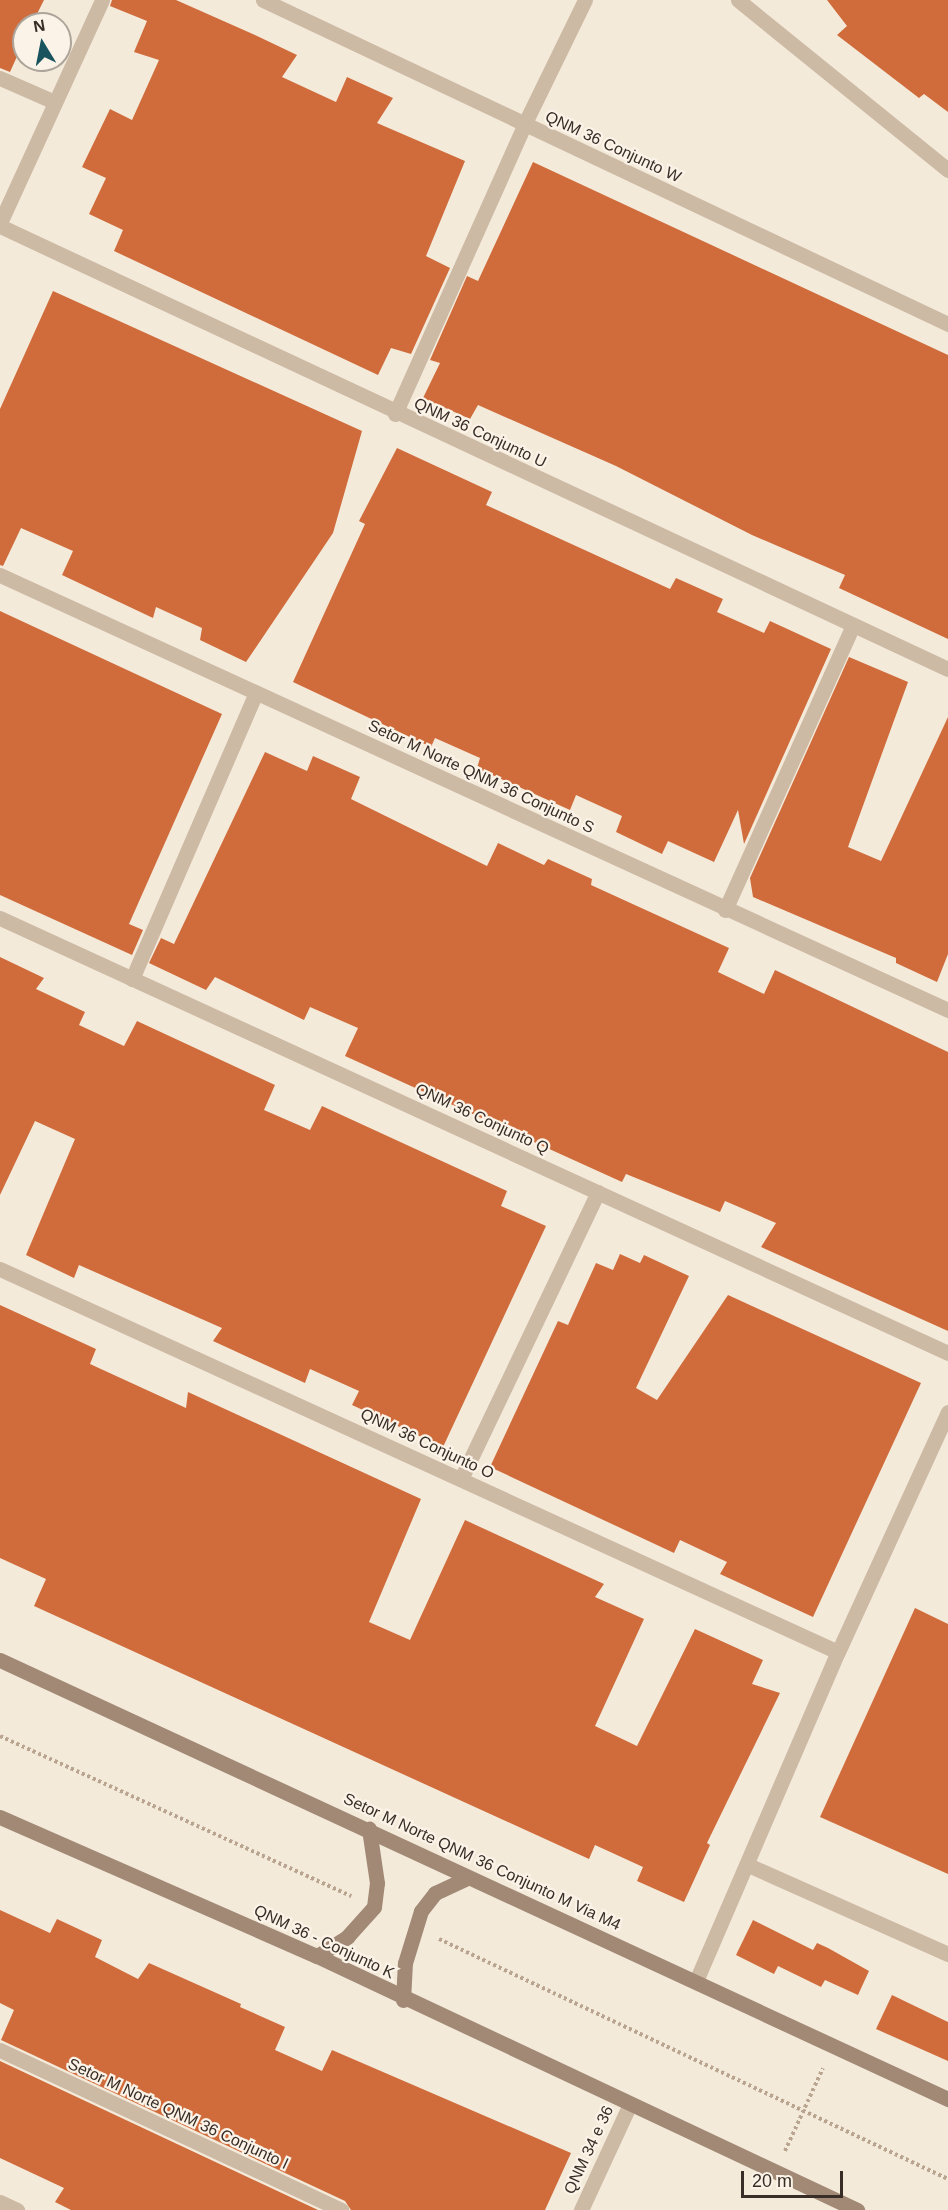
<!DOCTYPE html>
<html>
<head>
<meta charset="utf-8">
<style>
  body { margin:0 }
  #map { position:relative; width:948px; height:2210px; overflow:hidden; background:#f4eada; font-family:Arial,sans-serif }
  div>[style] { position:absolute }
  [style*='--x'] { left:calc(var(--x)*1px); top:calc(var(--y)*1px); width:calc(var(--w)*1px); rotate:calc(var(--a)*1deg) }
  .building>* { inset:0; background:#d06c3c }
  .path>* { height:4px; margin-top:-2px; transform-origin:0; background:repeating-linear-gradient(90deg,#b9a48f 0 3px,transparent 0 6px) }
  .service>* { height:15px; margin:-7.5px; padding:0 7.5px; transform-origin:7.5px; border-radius:7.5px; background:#cdbaa5 }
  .pedestrian>* { height:15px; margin:-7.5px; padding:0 7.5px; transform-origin:7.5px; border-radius:7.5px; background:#cdbaa5 }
  .minor>* { height:15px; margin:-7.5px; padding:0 7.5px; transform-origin:7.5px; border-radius:7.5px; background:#cdbaa5 }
  .tertiary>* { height:15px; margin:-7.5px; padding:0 7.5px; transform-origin:7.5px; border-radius:7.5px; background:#cdbaa5 }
  .secondary>* { height:15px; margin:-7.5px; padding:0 7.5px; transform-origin:7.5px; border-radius:7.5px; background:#a18976 }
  span { translate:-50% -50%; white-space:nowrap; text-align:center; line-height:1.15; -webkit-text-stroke:4.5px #fbf3e7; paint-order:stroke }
  .street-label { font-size:16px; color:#382e27 }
  .north { position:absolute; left:12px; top:12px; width:60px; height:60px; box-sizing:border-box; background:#fbf3e7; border:2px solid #ada49a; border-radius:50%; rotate:350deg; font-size:16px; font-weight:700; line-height:24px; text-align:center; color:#382e27 }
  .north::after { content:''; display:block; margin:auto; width:21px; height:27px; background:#19535d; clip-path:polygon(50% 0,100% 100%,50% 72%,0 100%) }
  .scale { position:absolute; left:741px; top:2171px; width:102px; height:27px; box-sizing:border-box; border:3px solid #382e27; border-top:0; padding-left:8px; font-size:18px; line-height:21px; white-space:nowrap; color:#382e27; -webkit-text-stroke:4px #fbf3e7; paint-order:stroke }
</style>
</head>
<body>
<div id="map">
  <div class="building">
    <i style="clip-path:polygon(0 0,44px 0,32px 24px,24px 24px,24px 41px,10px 72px,0 68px)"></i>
    <i style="clip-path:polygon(112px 0,176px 0,255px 35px,297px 55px,282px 77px,336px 102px,347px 77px,393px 98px,377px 123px,465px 161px,426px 256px,450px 268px,411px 354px,391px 348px,378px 375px,114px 251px,123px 230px,89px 214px,106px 178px,82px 167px,110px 109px,132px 120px,159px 60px,134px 52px,147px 21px,110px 6px)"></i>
    <i style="clip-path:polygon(827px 0,948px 0,948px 112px,924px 94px,919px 98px,837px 35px,847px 26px)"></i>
    <i style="clip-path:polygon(533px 162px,948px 355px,948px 639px,839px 588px,845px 575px,752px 535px,616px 466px,478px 405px,470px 419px,423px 398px,440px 363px,430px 360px,467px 276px,478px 281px)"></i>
    <i style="clip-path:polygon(53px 291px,362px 431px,333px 533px,246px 662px,200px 640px,202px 628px,156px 607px,153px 618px,62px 575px,73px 551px,21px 528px,3px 566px,0 565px,0 409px)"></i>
    <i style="clip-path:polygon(397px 448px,492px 492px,486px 505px,670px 589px,676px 578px,723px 599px,717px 612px,764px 633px,770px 621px,831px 649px,744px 844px,738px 810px,714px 862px,668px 841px,662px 854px,616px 832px,622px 816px,576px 795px,570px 810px,477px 768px,480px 758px,435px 738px,431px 747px,293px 682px,365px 524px,359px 521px)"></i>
    <i style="clip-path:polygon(0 611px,222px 714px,129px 924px,143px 930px,132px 955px,0 895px)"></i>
    <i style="clip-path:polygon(849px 657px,908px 682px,848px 847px,881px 861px,948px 717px,948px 954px,937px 982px,896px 963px,896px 958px,753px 897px,750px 878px)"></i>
    <i style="clip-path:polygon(265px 752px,307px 771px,313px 756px,360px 777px,351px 799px,487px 866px,498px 843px,544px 865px,548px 859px,592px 879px,591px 885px,729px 948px,718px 972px,764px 994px,775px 970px,948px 1052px,948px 1331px,761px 1247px,776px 1223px,725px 1201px,720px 1212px,626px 1174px,622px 1182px,345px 1056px,358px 1028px,310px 1007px,304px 1020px,215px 977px,206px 990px,149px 963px,161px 938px,174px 944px)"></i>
    <i style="clip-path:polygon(0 957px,44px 978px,36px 989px,85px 1012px,79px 1025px,124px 1046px,137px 1021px,275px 1085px,264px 1110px,310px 1130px,322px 1106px,507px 1191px,501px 1206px,546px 1226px,443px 1447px,352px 1405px,359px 1391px,310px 1369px,305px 1383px,213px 1341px,222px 1328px,79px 1265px,74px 1278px,26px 1255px,75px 1139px,35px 1121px,0 1195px)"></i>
    <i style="clip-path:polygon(620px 1254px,640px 1263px,644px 1255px,689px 1276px,636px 1388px,657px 1400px,728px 1295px,921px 1383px,813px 1617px,720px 1574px,727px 1562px,680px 1540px,674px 1553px,490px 1467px,558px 1321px,568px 1325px,596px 1263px,613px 1270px)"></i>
    <i style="clip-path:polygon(0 1305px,96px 1349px,90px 1364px,186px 1408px,188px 1392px,421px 1499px,369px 1622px,410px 1640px,465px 1520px,604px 1584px,595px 1597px,644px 1619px,595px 1726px,637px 1746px,695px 1629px,763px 1660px,752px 1684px,780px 1693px,707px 1843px,710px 1845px,684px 1902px,637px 1881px,643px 1867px,595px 1845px,589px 1859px,34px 1606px,46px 1579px,0 1558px)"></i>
    <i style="clip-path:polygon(915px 1608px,948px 1624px,948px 1874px,820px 1817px)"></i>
    <i style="clip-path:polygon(0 1910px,50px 1933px,57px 1919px,102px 1940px,95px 1957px,138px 1979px,149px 1963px,241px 2004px,240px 2007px,285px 2027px,275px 2050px,322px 2071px,332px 2050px,571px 2153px,545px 2210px,351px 2210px,345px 2201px,1px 2040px,14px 2010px,0 2003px)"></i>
    <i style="clip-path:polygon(753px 1920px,813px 1950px,817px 1943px,828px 1948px,869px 1971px,858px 1995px,825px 1980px,821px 1987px,778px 1966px,774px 1974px,736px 1955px)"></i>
    <i style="clip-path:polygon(892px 1995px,948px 2022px,948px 2061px,876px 2029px)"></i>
    <i style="clip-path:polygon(0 2061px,318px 2210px,71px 2210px,55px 2202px,64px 2188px,0 2158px)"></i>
  </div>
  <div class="path">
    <i style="--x:0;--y:1736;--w:386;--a:24.5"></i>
    <i style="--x:439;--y:1939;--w:563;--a:25.24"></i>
    <i style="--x:785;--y:2151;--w:91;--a:-65.4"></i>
  </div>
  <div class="service">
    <i style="--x:748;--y:1865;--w:219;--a:24"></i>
  </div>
  <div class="pedestrian">
    <i style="--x:395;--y:414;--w:316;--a:-65.9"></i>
    <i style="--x:725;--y:910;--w:312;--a:-65.8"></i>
    <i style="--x:132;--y:979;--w:312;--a:-66.6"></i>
    <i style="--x:461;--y:1479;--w:318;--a:-64.5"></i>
  </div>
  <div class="minor">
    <i style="--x:263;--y:0;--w:758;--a:25.31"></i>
    <i style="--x:738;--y:0;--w:270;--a:39"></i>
    <i style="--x:0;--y:78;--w:60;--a:23.6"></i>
    <i style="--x:524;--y:125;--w:139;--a:-64"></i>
    <i style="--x:0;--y:226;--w:1046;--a:25.05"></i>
    <i style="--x:0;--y:575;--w:1043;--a:24.65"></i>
    <i style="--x:0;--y:918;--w:1043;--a:24.65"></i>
    <i style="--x:0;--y:1269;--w:921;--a:24.56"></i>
    <i style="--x:0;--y:2050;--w:377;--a:25.1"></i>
    <i style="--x:0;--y:2202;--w:19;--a:25"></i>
  </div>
  <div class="tertiary">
    <i style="--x:0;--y:223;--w:245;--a:-65.4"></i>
    <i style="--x:696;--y:1981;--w:358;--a:-66.7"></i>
    <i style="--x:838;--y:1652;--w:264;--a:-65.4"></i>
    <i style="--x:581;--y:2210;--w:117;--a:-65.2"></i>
  </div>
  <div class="secondary">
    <i style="--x:0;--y:1660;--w:1045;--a:24.85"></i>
    <i style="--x:0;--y:1817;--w:346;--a:23.7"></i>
    <i style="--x:317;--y:1956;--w:597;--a:25.19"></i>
    <i style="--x:317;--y:1956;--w:36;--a:-32"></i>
    <i style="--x:347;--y:1937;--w:40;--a:-48"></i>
    <i style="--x:374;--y:1907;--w:24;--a:-83"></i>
    <i style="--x:377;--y:1883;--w:55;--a:-98.4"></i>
    <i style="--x:403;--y:2000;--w:37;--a:-87"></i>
    <i style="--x:405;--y:1963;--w:54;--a:-72.9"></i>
    <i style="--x:421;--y:1911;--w:23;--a:-52"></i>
    <i style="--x:435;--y:1893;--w:35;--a:-25"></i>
  </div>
  <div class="street-label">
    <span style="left:613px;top:147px;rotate:25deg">QNM 36 Conjunto W</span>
    <span style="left:480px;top:433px;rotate:25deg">QNM 36 Conjunto U</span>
    <span style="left:481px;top:777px;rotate:25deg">Setor M Norte QNM 36 Conjunto S</span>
    <span style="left:482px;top:1119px;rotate:25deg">QNM 36 Conjunto Q</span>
    <span style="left:427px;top:1444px;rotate:25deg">QNM 36 Conjunto O</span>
    <span style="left:482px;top:1862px;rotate:25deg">Setor M Norte QNM 36 Conjunto M Via M4</span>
    <span style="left:324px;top:1942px;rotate:25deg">QNM 36 - Conjunto K</span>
    <span style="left:178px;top:2114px;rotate:25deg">Setor M Norte QNM 36 Conjunto I</span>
    <span style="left:589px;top:2150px;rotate:-65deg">QNM 34 e 36</span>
  </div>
  <div class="north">N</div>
  <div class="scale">20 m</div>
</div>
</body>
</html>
